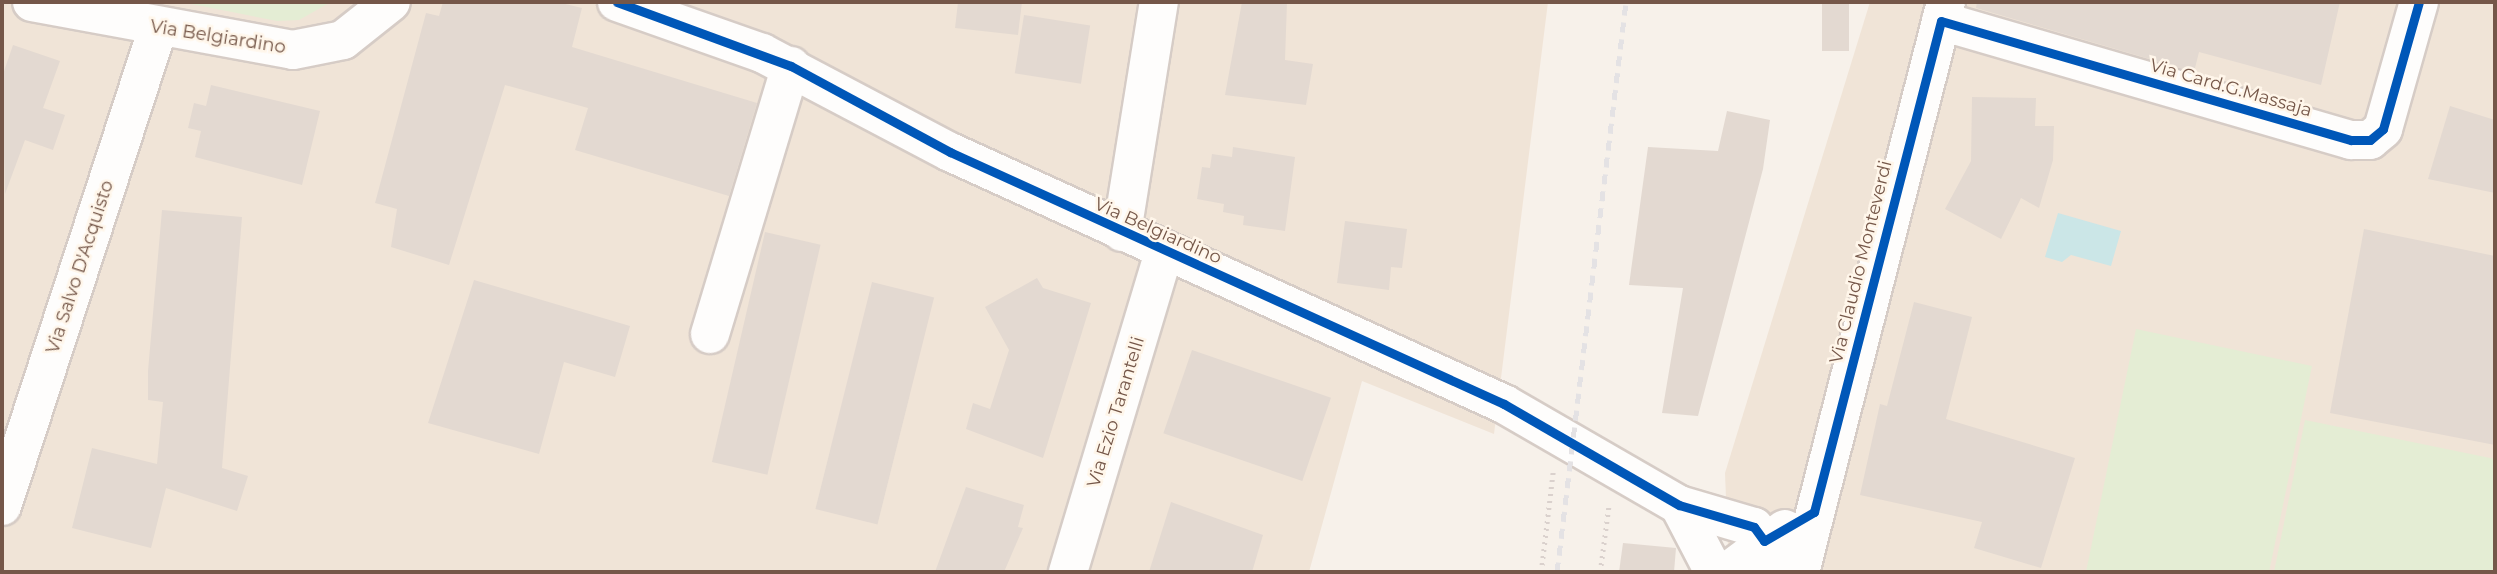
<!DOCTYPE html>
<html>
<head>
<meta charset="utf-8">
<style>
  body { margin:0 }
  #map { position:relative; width:2497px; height:574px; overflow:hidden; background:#f7f1ea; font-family:Montserrat,sans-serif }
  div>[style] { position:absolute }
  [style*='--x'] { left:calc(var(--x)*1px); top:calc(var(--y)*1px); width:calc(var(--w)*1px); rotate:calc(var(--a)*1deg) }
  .residential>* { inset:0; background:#f0e4d7 }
  .green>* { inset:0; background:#e4edd4 }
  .water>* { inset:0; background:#cbe6e7 }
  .building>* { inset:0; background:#e3d9d1; transform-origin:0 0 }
  .path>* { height:4.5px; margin-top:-2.25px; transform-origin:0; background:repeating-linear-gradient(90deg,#dad1cd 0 2px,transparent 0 7px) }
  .roads { filter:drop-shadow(2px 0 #d6ccc6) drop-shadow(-2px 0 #d6ccc6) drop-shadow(0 2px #d6ccc6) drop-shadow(0 -2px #d6ccc6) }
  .minor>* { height:38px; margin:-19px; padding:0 19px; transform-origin:19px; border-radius:19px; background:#fefdfc }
  .rail>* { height:5px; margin-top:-2.5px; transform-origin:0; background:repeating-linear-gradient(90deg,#e4e2e4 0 10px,transparent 0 17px) }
  .cycleway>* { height:9px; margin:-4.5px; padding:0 4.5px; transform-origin:4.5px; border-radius:4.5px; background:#0057b8 }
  span { translate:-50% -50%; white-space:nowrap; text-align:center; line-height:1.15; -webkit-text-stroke:5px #fff6ea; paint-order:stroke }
  .street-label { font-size:18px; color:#755749 }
  .frame { position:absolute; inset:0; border:4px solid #755749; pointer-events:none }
</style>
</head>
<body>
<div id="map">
  <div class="residential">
    <i style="clip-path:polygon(2px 2px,1548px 2px,1494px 434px,1362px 381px,1309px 572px,2px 572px)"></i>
    <i style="clip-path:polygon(1870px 2px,2495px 2px,2495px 572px,1729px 572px,1725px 473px)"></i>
  </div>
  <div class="green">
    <i style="clip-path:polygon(181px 2px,331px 2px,299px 20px,277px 21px)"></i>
    <i style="clip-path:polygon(2136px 329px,2312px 366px,2269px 572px,2086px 572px)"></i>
    <i style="clip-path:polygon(2305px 420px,2495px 459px,2495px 572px,2274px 572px)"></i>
  </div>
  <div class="water">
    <i style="clip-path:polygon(2058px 213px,2121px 231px,2111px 266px,2071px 255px,2062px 262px,2045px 257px)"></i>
  </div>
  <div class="building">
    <i style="clip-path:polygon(443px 2px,557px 2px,582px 8px,572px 47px,757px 103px,729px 196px,575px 150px,588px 108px,505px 85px,449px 265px,391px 247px,397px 209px,375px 203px,426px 13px,439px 16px)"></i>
    <i style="clip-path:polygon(958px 2px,1022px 2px,1018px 35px,955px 28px)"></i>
    <i style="clip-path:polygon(1242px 2px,1287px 2px,1285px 60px,1313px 64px,1306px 105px,1225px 95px)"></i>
    <i style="left:1822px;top:2px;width:27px;height:49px"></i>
    <i style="clip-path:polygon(1977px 2px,2340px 2px,2321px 85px,2199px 52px,2194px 72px,1976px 8px)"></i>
    <i style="left:1024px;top:15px;width:67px;height:59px;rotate:9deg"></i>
    <i style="clip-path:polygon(13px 45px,60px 61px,43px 108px,65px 115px,53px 150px,25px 140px,5px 194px,2px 77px)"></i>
    <i style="clip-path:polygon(211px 85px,320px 111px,302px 185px,195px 157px,201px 131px,188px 128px,194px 103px,206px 106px)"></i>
    <i style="clip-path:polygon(1972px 97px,2036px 98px,2035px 126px,2054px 126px,2053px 160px,2039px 208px,2021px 198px,2001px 239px,1945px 209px,1971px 161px)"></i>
    <i style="clip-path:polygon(2450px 106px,2495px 120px,2495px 193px,2428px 179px)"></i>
    <i style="clip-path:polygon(1727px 111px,1770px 120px,1763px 169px,1698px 416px,1662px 413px,1683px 288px,1629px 285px,1648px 147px,1718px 151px)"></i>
    <i style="clip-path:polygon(1233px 147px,1295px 157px,1285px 231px,1243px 225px,1244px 216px,1223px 212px,1224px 204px,1197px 199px,1202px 167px,1210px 168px,1212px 154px,1232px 157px)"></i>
    <i style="clip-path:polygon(162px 210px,242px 217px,222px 468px,248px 476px,237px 511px,166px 488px,151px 548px,72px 528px,92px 448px,157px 464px,163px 402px,148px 400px,148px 371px)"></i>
    <i style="clip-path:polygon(1345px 221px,1407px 229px,1402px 268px,1391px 267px,1389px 290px,1337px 283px)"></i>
    <i style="clip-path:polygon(2364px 229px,2495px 256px,2495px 445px,2330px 413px)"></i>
    <i style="left:765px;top:232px;width:57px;height:236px;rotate:13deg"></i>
    <i style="clip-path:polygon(1037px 278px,1043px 288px,1091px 303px,1043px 458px,966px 429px,973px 403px,990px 409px,1009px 350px,985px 307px)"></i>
    <i style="clip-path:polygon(474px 280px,630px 326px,615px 377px,564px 362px,539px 454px,428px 423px)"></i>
    <i style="left:872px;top:282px;width:64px;height:234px;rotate:14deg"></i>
    <i style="clip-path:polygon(1914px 302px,1972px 317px,1946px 419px,2075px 458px,2041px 568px,1974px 548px,1982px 522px,1860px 495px,1880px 404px,1887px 406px)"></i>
    <i style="left:1192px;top:350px;width:147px;height:88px;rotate:19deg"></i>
    <i style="clip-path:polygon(966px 487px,1024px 505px,1018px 527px,1023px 528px,1004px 572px,935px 572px)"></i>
    <i style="clip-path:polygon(1171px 502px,1263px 535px,1252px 572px,1149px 572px)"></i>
    <i style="clip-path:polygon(1623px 543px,1676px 548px,1674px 572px,1619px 572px)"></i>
  </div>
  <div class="path">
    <i style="--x:1541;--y:572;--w:101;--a:-83.2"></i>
    <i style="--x:1600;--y:572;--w:69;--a:-82.5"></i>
  </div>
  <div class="roads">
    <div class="minor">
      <i style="--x:32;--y:2;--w:265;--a:10.4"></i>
      <i style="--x:293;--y:50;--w:51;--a:-11.3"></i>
      <i style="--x:343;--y:40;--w:61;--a:-38.4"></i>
      <i style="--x:617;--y:2;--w:154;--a:19.4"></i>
      <i style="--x:762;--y:53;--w:212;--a:27.8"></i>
      <i style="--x:950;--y:152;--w:609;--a:24.46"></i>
      <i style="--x:1504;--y:404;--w:202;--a:30"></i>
      <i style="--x:1679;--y:505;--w:78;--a:16.3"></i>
      <i style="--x:1754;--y:527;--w:55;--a:55.4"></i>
      <i style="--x:1941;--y:21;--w:427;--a:16.2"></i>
      <i style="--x:2351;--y:140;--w:19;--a:0"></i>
      <i style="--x:2370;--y:140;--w:17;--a:-40"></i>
      <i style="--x:2383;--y:129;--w:132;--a:-74.2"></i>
      <i style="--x:1122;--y:232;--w:233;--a:-80.9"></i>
      <i style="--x:710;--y:334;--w:280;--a:-73.2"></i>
      <i style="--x:1679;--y:505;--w:76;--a:62.4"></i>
      <i style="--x:2;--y:506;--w:503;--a:-71.93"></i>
      <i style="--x:1068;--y:572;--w:334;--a:-73.3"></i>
      <i style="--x:1727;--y:572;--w:72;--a:-36.6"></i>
      <i style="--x:1800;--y:572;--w:588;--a:-75.63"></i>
    </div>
  </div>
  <div class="rail">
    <i style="--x:1557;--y:572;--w:574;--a:-83.1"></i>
  </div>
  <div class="cycleway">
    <i style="--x:617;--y:2;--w:185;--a:20.2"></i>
    <i style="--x:791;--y:66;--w:181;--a:28.4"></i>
    <i style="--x:950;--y:152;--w:609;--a:24.46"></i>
    <i style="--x:1504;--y:404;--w:202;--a:30"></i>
    <i style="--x:1679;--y:505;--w:78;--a:16.3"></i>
    <i style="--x:1754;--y:527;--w:17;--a:54"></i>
    <i style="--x:1764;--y:541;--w:58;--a:-30.1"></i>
    <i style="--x:1814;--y:512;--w:507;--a:-75.5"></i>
    <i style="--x:1941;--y:21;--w:427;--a:16.2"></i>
    <i style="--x:2351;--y:140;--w:19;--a:0"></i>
    <i style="--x:2370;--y:140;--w:17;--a:-40"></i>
    <i style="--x:2383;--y:129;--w:132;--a:-74.2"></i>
  </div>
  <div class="street-label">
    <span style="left:218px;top:37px;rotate:9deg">Via Belgiardino</span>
    <span style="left:2231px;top:88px;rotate:16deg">Via Card.G.Massaja</span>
    <span style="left:1158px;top:231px;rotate:24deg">Via Belgiardino</span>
    <span style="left:1861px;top:262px;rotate:-76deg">Via Claudio Monteverdi</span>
    <span style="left:80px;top:267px;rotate:-72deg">Via Salvo D'Acquisto</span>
    <span style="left:1116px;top:412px;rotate:-73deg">Via Ezio Tarantelli</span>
  </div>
  <div class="frame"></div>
</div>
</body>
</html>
